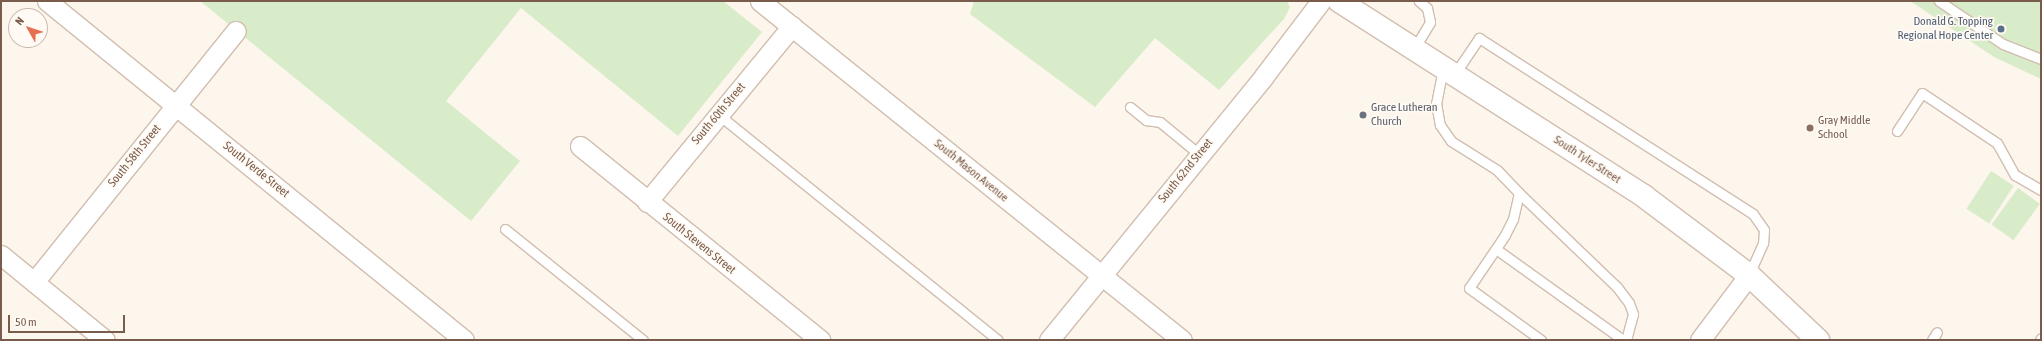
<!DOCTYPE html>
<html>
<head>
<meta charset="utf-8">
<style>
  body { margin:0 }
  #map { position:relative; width:2042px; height:341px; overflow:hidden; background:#fdf6ec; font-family:"Asap Condensed",sans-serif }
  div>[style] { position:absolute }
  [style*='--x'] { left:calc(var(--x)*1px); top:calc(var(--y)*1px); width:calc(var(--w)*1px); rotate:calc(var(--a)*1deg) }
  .green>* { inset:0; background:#d8ecc9; transform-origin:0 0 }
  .roads { filter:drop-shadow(1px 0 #d1beb0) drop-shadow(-1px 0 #d1beb0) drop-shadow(0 1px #d1beb0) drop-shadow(0 -1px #d1beb0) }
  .lane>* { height:9px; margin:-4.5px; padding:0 4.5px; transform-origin:4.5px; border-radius:4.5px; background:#fff }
  .street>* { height:19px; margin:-9.5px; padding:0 9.5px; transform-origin:9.5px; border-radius:9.5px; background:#fff }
  .secondary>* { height:22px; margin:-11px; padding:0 11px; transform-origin:11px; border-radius:11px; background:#fff }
  .dots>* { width:11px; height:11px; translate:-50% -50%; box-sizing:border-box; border:2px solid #fffaf3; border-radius:50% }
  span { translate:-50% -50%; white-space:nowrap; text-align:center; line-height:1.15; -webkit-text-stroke:3.5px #fffaf3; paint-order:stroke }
  .service-label { font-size:12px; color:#4e5e75 }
  .right { translate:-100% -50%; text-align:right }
  .worship-label { font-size:12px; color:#5b616d }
  .left { translate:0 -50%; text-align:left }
  .street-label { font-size:12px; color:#7a5c4d }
  .education-label { font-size:12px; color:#785e54 }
  .frame { position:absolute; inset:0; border:2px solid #7a5c4d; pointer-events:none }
  .north { position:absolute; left:8px; top:8px; width:40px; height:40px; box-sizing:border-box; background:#fffaf3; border:1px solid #cabbb1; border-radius:50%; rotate:309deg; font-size:11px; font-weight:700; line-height:16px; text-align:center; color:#7a5c4d }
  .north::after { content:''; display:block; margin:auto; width:14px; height:18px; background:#e76f51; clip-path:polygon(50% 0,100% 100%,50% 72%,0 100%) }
  .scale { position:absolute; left:8px; top:315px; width:117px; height:18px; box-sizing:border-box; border:2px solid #7a5c4d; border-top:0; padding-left:5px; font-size:12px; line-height:14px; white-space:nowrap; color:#7a5c4d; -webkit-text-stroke:3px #fffaf3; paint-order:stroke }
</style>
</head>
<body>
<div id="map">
  <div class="green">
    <i style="clip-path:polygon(200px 1px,723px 1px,762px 32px,678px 136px,521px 8px,446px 101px,520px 161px,471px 221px)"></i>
    <i style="clip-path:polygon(974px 1px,1287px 1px,1290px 7px,1284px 19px,1219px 90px,1155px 38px,1095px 107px,970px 14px)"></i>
    <i style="clip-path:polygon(1910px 1px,2041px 1px,2041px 79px,1994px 57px)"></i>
    <i style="left:1991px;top:171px;width:27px;height:45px;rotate:33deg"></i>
    <i style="left:2018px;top:188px;width:27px;height:45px;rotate:36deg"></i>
  </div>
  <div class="roads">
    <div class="lane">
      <i style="--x:1939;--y:1;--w:77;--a:33.9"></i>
      <i style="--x:2003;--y:44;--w:41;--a:21.5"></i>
      <i style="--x:1414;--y:49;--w:31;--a:-59"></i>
      <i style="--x:1430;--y:22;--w:14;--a:-102"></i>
      <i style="--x:1427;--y:8;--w:11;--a:-139"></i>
      <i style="--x:1443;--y:68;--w:36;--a:101"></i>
      <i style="--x:1436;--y:103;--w:22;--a:80"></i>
      <i style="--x:1440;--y:125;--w:19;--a:55"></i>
      <i style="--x:1451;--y:141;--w:54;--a:32.2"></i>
      <i style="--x:1497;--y:170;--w:32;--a:46"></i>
      <i style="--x:1519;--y:193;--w:27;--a:103"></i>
      <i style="--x:1513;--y:219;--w:18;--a:117"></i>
      <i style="--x:1505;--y:235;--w:64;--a:124.2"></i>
      <i style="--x:1469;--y:288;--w:89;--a:35.8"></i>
      <i style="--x:1454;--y:75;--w:45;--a:-56"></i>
      <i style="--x:1479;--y:38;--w:326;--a:32.7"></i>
      <i style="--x:1753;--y:214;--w:19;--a:55"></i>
      <i style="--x:1764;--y:230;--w:13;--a:94"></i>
      <i style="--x:1763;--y:243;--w:35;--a:114"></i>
      <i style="--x:1130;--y:107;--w:21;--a:39"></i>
      <i style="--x:1146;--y:120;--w:14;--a:8"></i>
      <i style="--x:1160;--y:122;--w:52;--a:39.5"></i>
      <i style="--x:719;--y:115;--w:358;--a:38.9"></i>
      <i style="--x:1897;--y:131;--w:45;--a:-56.7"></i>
      <i style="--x:1922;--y:93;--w:90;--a:33.7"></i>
      <i style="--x:1997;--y:143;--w:37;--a:61"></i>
      <i style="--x:2015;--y:175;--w:30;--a:30"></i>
      <i style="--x:1519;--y:193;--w:136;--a:43.8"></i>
      <i style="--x:1617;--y:287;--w:20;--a:53"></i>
      <i style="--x:1629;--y:303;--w:12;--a:70"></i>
      <i style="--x:1633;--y:314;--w:27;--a:105"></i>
      <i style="--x:505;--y:229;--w:177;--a:38.8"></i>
      <i style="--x:1496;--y:249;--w:156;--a:35.6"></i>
      <i style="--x:1932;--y:340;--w:9;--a:-58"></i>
      <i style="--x:2040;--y:340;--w:2;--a:-63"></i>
    </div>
    <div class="street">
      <i style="--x:47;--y:1;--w:537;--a:39.11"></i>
      <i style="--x:760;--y:1;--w:541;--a:38.78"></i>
      <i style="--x:580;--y:146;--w:309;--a:38.9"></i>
      <i style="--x:647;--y:202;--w:228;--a:-50.5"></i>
      <i style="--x:1;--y:255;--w:134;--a:39.3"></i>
      <i style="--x:34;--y:282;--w:322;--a:-51.2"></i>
      <i style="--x:1049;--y:340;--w:340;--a:-50.8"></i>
      <i style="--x:1264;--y:76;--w:94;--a:-52.8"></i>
      <i style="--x:1700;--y:340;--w:81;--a:-53"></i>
    </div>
    <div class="secondary">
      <i style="--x:1339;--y:1;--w:363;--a:32.6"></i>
      <i style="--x:1645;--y:197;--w:130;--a:36.9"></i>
      <i style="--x:1749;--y:275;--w:95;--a:43.3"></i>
    </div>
  </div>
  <div class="dots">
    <i style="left:2001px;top:29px;background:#5c6f8a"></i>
    <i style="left:1363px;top:115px;background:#6b7280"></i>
    <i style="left:1810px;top:128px;background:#8d6e63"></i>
  </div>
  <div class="service-label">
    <span class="right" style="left:1993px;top:29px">Donald G. Topping<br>Regional Hope Center</span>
  </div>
  <div class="worship-label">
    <span class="left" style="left:1371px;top:115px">Grace Lutheran<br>Church</span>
  </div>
  <div class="street-label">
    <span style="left:719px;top:114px;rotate:-50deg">South 60th Street</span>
    <span style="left:135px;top:156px;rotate:-51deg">South 58th Street</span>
    <span style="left:1587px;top:160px;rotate:33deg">South Tyler Street</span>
    <span style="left:256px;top:170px;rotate:39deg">South Verde Street</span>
    <span style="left:971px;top:171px;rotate:39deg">South Mason Avenue</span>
    <span style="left:1186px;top:171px;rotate:-51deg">South 62nd Street</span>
    <span style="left:699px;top:244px;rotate:39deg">South Stevens Street</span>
  </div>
  <div class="education-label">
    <span class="left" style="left:1818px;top:128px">Gray Middle<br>School</span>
  </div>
  <div class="frame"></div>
  <div class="north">N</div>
  <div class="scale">50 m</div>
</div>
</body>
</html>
